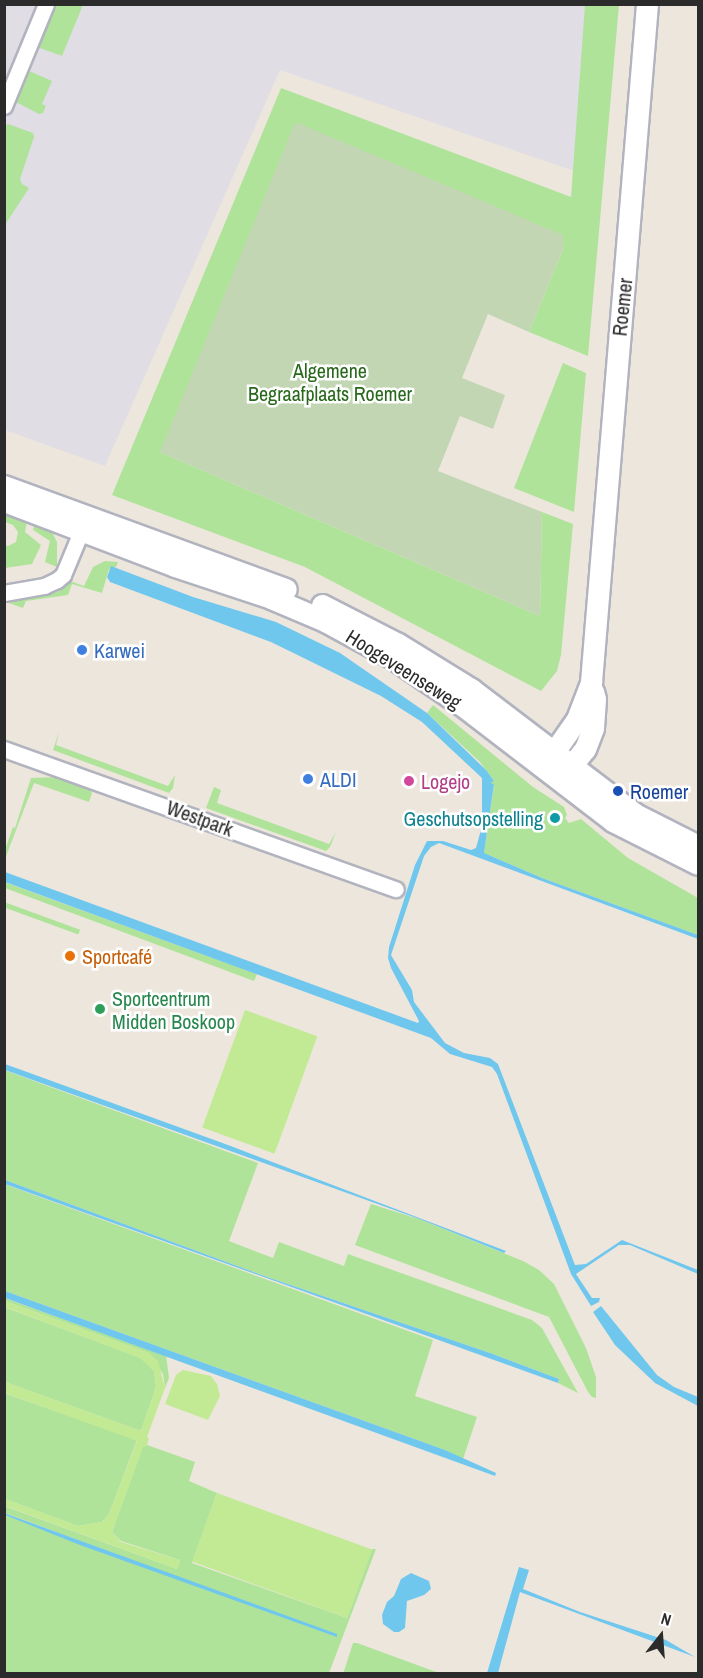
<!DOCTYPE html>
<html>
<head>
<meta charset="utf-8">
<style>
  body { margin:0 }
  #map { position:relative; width:703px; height:1678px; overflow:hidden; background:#ede6dd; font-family:"Archivo Narrow",sans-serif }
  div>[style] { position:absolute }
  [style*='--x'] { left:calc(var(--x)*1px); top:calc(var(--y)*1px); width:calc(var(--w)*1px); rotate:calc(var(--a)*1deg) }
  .industrial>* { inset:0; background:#e0dde5 }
  .green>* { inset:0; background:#afe399; transform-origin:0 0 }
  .cemetery>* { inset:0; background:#c3d6b4 }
  .pitch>* { inset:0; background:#c2ea95; transform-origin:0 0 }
  .water>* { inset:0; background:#70c7ee }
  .roads { filter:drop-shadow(2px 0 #b1b3be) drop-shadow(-2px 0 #b1b3be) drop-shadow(0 2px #b1b3be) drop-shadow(0 -2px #b1b3be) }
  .street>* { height:15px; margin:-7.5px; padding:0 7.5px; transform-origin:7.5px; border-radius:7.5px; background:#fff }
  .secondary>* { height:21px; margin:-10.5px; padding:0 10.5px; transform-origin:10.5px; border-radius:10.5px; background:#fff }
  .dots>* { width:16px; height:16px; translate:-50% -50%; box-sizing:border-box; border:3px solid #fff; border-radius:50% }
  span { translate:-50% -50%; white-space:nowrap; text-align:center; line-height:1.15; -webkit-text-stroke:5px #fff; paint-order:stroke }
  .street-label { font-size:20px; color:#2b2b2b }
  .park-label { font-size:20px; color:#27681a }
  .shop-label { font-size:20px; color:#366cbe }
  .left { translate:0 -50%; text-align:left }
  .hotel-label { font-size:20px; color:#b23c85 }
  .transit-label { font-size:20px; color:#164399 }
  .culture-label { font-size:20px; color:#0d838f }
  .right { translate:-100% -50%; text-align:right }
  .food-label { font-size:20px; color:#c56008 }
  .leisure-label { font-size:20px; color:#27864d }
  .frame { position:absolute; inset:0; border:6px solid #2b2b2b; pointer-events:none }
  .north { position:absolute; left:631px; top:1606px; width:60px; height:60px; -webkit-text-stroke:4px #fff; paint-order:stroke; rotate:17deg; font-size:16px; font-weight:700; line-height:24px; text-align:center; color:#2b2b2b }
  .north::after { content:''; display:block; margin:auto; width:21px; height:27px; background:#2b2b2b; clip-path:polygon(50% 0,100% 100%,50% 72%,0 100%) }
</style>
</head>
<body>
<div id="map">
  <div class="industrial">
    <i style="clip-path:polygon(5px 5px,588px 5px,583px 174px,280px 70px,105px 466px,5px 430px)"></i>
  </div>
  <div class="green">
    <i style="clip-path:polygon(54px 5px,83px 5px,62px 56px,37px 47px)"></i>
    <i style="clip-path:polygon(585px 5px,619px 5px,588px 356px,529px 332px,563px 249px,160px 452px,540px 616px,542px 512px,573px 524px,561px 655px,557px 671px,541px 691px,305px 567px,112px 495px,281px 88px,571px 197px)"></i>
    <i style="clip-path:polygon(27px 70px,52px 81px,42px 104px,46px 106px,43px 113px,39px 114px,14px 101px)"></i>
    <i style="clip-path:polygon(8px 124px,33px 133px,34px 137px,20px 179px,22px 184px,29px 188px,5px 225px,4px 126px)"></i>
    <i style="clip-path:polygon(563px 363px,586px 373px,574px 512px,514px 488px)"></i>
    <i style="clip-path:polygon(4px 510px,28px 515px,25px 532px,41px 545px,32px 564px,5px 568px,5px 545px,8px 546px,16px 542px,18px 532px,13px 525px,5px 522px)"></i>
    <i style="clip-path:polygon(36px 518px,51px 530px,57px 542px,57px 567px,45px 562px,50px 541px,33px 530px)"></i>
    <i style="clip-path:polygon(105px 561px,118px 562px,116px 567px,109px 569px,102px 593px,72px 584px,68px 595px,26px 601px,23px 608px,9px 603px,19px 597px,58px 592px,70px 581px,84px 586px,93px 567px)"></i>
    <i style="clip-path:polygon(433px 705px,533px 787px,564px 807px,567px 815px,565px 818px,569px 823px,581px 819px,628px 858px,698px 898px,698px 935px,542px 878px,484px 853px,494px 785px,488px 783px,494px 781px,480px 762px,427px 713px)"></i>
    <i style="clip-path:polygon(59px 732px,56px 745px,168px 786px,175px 775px,173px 788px,169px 793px,53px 750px)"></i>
    <i style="clip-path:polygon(60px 777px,88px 787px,92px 793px,89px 802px,34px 783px,5px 859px,5px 850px,13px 827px,15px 828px,31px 778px)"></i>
    <i style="clip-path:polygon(214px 787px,221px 790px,217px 803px,329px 844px,336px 832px,330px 847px,326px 851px,206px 808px)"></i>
    <i style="clip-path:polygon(4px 882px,257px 974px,254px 981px,5px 888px)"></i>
    <i style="left:4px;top:902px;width:81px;height:5px;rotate:20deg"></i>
    <i style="clip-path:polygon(4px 1070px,258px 1163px,229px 1241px,273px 1258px,279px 1242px,344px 1266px,348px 1254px,532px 1320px,542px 1328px,578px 1393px,558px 1383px,559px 1379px,490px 1353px,267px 1277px,5px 1180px)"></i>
    <i style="clip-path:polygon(4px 1184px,433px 1340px,415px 1396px,477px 1417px,463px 1459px,445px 1450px,5px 1291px)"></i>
    <i style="clip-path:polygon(371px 1204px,422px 1220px,523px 1261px,539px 1270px,554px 1284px,586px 1348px,596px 1377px,596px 1398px,592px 1397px,588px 1392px,549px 1317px,355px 1245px)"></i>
    <i style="clip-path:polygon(4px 1298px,166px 1355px,169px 1378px,165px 1388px,163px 1374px,149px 1353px,5px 1301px)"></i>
    <i style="clip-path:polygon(4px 1307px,141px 1358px,154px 1371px,156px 1387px,141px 1431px,5px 1382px)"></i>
    <i style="clip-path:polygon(4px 1393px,137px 1440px,109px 1514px,102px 1522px,78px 1526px,5px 1499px)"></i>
    <i style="clip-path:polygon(147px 1445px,195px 1462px,189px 1481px,217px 1493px,192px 1563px,347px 1618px,372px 1549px,376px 1549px,329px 1673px,5px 1673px,5px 1515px,337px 1636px,5px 1513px,4px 1506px,177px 1569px,180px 1560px,121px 1541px,112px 1532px,143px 1446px)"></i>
    <i style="clip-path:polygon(353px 1643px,357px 1643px,439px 1673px,343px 1674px)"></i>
  </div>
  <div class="cemetery">
    <i style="clip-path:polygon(298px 123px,563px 235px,563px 249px,529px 332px,488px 314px,462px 378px,505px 395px,493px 429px,460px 416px,438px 471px,542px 512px,540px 616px,160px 452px,294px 125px)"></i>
  </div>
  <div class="pitch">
    <i style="left:245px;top:1010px;width:77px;height:125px;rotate:20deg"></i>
    <i style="clip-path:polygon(5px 1301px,149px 1353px,158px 1361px,165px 1388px,147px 1437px,149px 1438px,147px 1445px,143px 1447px,112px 1532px,121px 1542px,180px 1560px,177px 1569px,5px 1506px,5px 1499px,78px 1526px,102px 1522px,109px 1514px,137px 1441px,5px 1393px,5px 1382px,141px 1431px,156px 1387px,154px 1371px,140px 1358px,5px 1307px)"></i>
    <i style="clip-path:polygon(183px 1370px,211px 1376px,217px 1384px,220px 1396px,208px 1420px,165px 1404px,176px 1375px)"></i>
    <i style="left:217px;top:1493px;width:165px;height:73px;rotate:20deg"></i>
  </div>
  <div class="water">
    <i style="clip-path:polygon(111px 566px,193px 597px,276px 622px,340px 653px,427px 713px,486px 770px,494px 781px,490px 783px,494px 784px,484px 853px,542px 878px,698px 935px,698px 939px,439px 843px,431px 847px,424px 856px,391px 955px,412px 990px,414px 1002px,445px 1043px,464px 1053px,490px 1058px,498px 1064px,575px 1265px,586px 1264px,622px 1240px,698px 1270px,698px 1274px,630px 1245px,619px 1245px,576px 1274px,592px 1298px,600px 1298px,599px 1302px,591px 1306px,571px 1274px,497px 1074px,492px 1067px,450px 1054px,431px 1038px,5px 882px,5px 872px,418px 1023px,419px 1021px,391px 968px,388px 958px,389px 947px,415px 865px,427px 841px,443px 841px,471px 850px,476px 848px,482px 826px,482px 778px,422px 722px,381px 696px,271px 642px,110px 582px,107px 577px)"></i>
    <i style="clip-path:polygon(5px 1064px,228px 1145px,506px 1251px,504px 1253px,422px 1220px,5px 1070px)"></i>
    <i style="clip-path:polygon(5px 1180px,267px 1277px,490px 1353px,559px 1379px,558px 1383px,5px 1184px)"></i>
    <i style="clip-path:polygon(5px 1291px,445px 1450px,496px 1473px,495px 1476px,5px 1298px)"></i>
    <i style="clip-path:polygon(601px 1306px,657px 1375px,674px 1387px,698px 1397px,698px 1406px,655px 1383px,615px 1345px,593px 1312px)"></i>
    <i style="clip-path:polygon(4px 1513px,337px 1634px,337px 1637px,80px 1545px,5px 1515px)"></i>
    <i style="clip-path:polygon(519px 1567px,529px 1570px,523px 1589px,580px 1612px,666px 1640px,695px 1657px,520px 1592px,498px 1673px,487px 1673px)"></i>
    <i style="clip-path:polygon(411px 1573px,429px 1581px,431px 1589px,424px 1595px,407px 1601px,405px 1628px,399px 1632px,394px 1632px,383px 1624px,382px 1615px,387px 1602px,394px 1596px,401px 1579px)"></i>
  </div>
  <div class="roads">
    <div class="street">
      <i style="--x:4;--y:106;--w:110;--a:-67.6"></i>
      <i style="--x:4;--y:593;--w:41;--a:-9.9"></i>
      <i style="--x:44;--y:586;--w:14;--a:-25"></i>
      <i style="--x:57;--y:580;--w:8;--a:-40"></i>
      <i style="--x:63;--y:575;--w:57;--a:-67.5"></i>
      <i style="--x:4;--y:749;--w:416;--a:19.7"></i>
    </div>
    <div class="secondary">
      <i style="--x:4;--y:486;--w:300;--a:20.1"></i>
      <i style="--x:4;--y:501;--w:183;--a:20.8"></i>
      <i style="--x:175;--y:566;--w:101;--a:18.4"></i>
      <i style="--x:271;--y:598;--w:59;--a:23.1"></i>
      <i style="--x:325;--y:621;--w:77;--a:28.6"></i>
      <i style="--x:393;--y:658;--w:83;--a:34.3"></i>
      <i style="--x:462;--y:705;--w:190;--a:37.5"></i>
      <i style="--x:613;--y:821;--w:95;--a:26.8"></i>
      <i style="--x:322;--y:605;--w:85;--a:27.2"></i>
      <i style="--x:398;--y:644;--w:86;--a:31.7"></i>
      <i style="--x:471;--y:689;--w:206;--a:37.3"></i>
      <i style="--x:635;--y:814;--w:71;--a:26.9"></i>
      <i style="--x:553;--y:766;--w:14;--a:-86"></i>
      <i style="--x:554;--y:752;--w:40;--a:-55.1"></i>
      <i style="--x:577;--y:719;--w:40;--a:-69"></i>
      <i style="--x:591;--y:682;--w:680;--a:-85.28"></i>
      <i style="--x:559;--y:772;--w:13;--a:-27"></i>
      <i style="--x:571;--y:766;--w:22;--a:-51"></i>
      <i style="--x:585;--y:749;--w:22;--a:-69"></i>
      <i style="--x:593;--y:728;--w:29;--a:-86"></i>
      <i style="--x:595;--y:699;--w:8;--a:-104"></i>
    </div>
  </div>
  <div class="dots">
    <i style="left:82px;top:650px;background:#3f7fe0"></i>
    <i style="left:308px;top:779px;background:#3f7fe0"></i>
    <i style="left:409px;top:781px;background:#d1479c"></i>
    <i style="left:618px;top:791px;background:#1a4fb4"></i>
    <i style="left:555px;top:818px;background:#0f9aa8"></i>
    <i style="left:70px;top:956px;background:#e8710a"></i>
    <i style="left:100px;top:1009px;background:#2e9e5b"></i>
  </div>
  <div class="street-label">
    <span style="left:622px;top:307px;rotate:-84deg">Roemer</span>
    <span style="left:404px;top:669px;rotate:32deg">Hoogeveenseweg</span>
    <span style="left:200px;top:818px;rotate:20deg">Westpark</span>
  </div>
  <div class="park-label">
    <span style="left:330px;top:382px">Algemene<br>Begraafplaats Roemer</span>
  </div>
  <div class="shop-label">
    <span class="left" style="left:94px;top:650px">Karwei</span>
    <span class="left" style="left:320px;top:779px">ALDI</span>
  </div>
  <div class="hotel-label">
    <span class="left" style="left:421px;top:781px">Logejo</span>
  </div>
  <div class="transit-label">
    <span class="left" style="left:630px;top:791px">Roemer</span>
  </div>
  <div class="culture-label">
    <span class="right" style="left:543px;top:818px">Geschutsopstelling</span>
  </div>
  <div class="food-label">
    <span class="left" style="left:82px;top:956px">Sportcafé</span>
  </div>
  <div class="leisure-label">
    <span class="left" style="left:112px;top:1010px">Sportcentrum<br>Midden Boskoop</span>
  </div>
  <div class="frame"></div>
  <div class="north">N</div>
</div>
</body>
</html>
